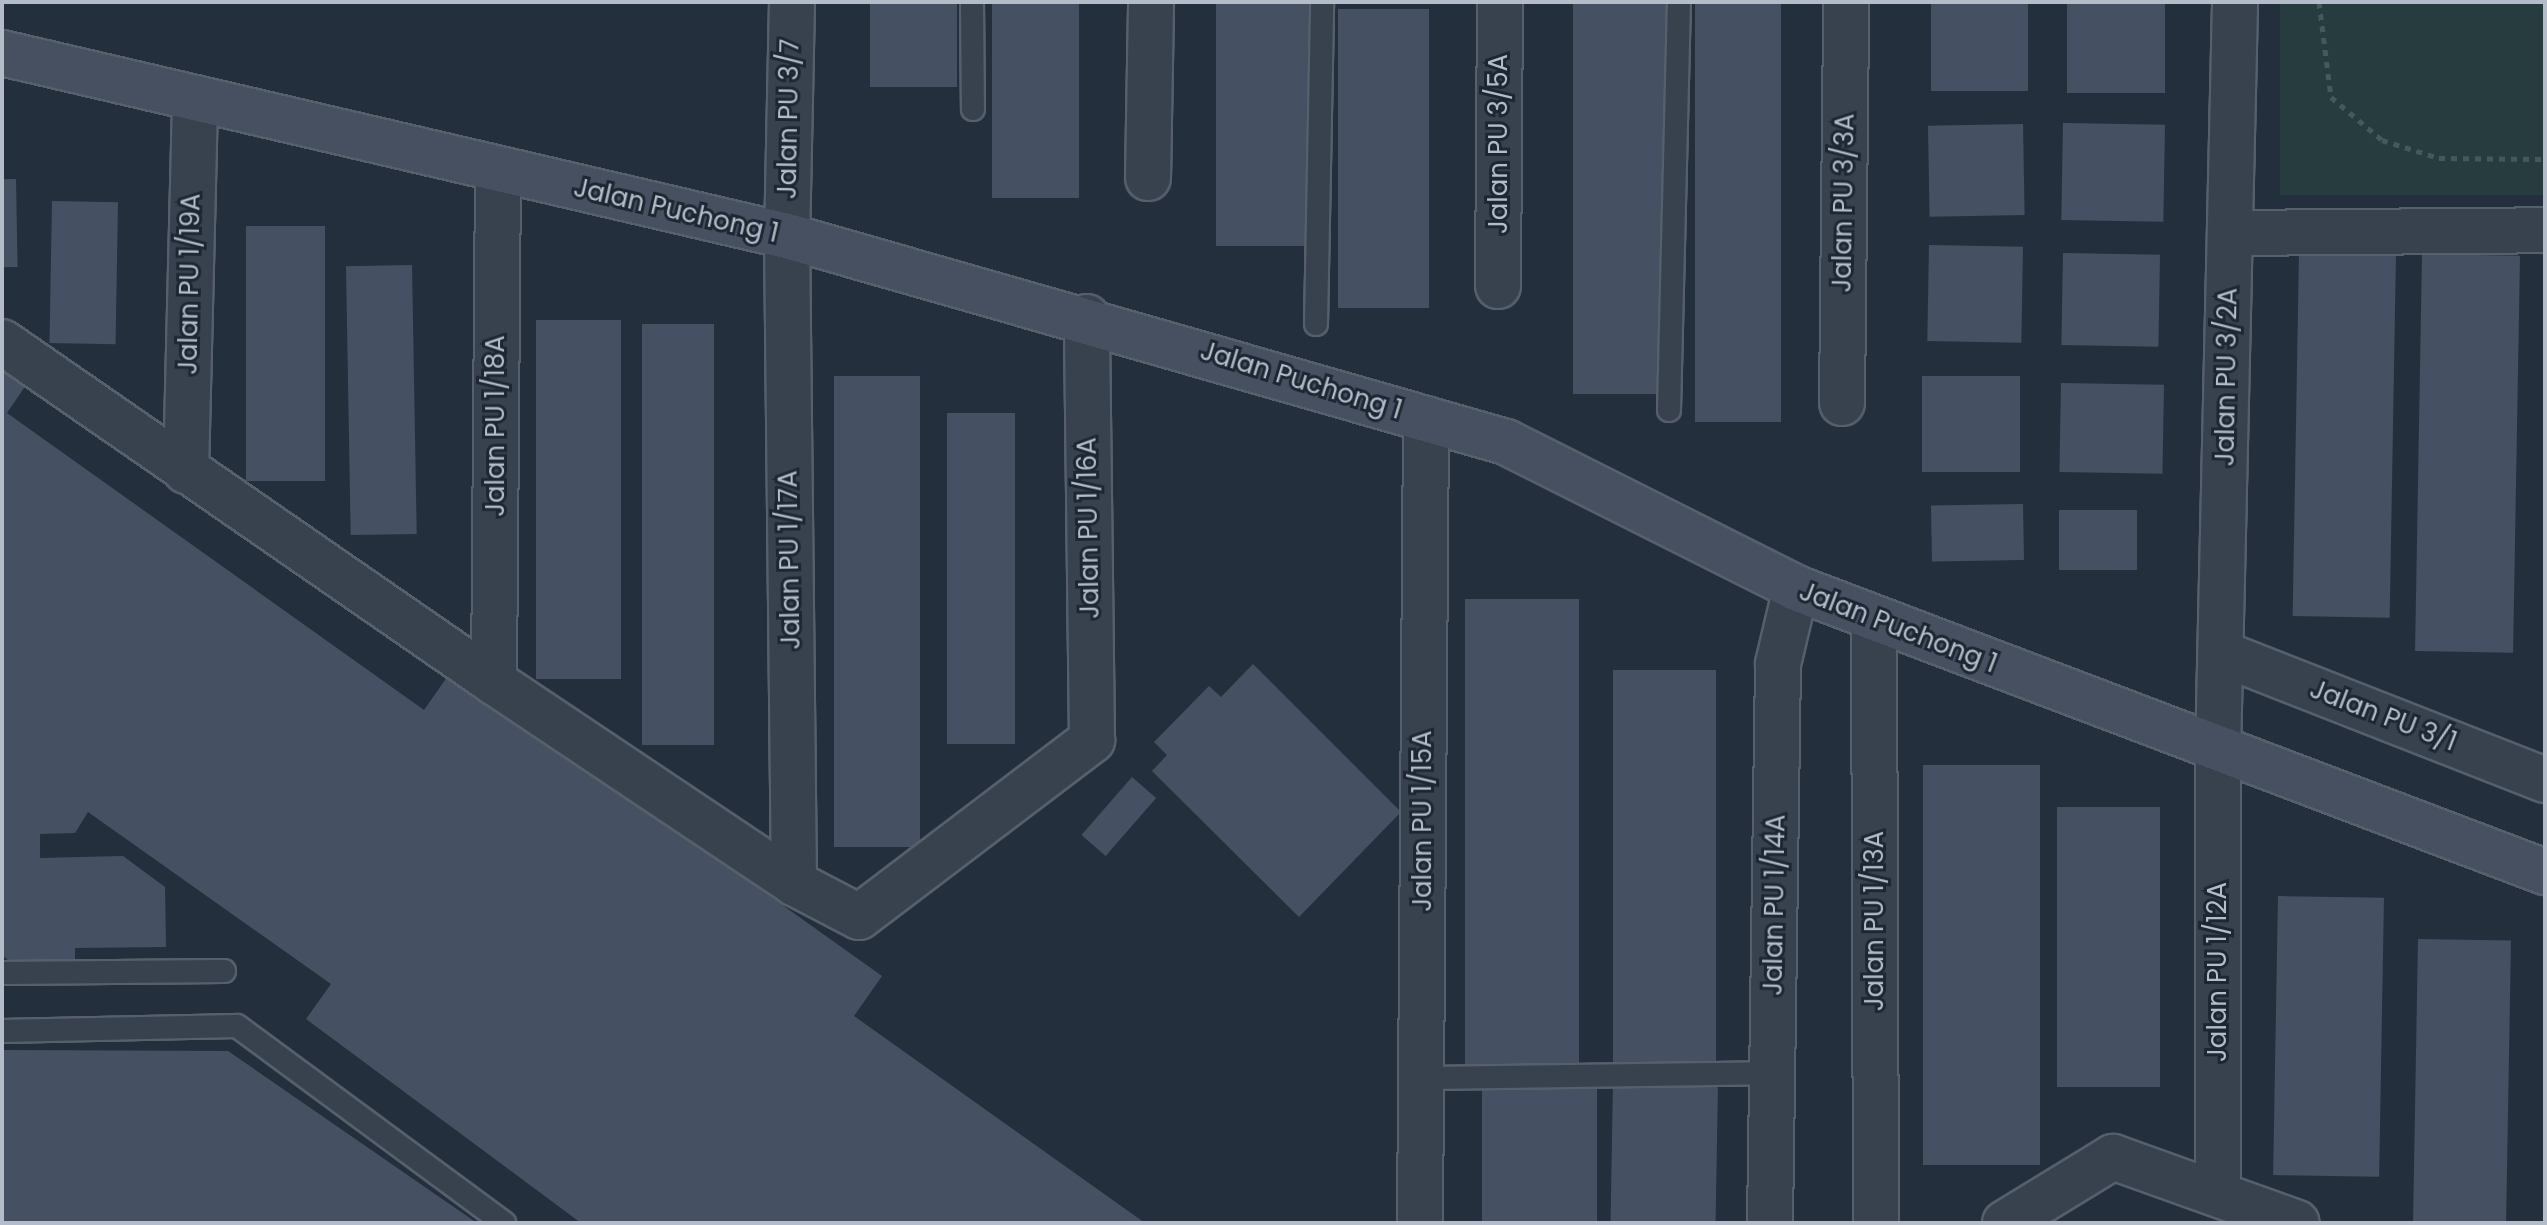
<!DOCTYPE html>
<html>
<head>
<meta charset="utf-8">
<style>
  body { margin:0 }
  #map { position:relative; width:2547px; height:1225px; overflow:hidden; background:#242f3e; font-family:Poppins,sans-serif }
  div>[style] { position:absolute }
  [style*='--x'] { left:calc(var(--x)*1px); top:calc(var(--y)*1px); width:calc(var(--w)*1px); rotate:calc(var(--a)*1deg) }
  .green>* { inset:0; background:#263c3f; transform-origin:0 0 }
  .building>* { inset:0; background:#455162; transform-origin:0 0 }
  .path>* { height:5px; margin-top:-2.5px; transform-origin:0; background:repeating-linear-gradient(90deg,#44595c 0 6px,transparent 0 12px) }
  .roads { filter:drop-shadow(2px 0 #565f6c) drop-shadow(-2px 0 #565f6c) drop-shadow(0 2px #565f6c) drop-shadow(0 -2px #565f6c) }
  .lane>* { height:22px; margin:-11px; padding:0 11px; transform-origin:11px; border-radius:11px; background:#38414e }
  .street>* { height:44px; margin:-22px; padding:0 22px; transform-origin:22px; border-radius:22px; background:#38414e }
  .secondary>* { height:44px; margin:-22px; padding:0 22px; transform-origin:22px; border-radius:22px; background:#465061 }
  span { translate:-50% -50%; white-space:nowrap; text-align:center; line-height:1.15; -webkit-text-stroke:6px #1d2633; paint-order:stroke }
  .street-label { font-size:26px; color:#b4bcc9 }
  .frame { position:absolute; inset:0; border:4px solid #b4bcc9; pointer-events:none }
</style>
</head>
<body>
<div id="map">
  <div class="green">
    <i style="left:2280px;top:2px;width:265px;height:193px"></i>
  </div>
  <div class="building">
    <i style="left:870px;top:2px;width:87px;height:85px"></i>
    <i style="left:992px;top:2px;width:87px;height:196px"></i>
    <i style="left:1216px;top:2px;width:93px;height:244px"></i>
    <i style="left:1573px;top:2px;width:95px;height:392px"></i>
    <i style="left:1695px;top:2px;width:86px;height:420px"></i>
    <i style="left:1931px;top:2px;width:97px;height:89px"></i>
    <i style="left:2067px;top:4px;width:98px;height:89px"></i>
    <i style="left:1338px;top:9px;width:91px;height:299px"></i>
    <i style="left:2063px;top:123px;width:102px;height:97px;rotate:1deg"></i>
    <i style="left:2023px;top:124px;width:91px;height:95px;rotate:89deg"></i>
    <i style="left:16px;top:179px;width:88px;height:14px;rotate:89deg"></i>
    <i style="left:52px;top:201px;width:66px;height:142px;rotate:1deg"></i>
    <i style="left:246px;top:226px;width:79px;height:255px"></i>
    <i style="left:1929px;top:245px;width:94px;height:96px;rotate:1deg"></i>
    <i style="left:2299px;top:252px;width:97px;height:364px;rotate:1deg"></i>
    <i style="left:2063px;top:253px;width:97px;height:92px;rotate:1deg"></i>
    <i style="left:2422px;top:254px;width:98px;height:397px;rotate:1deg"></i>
    <i style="left:412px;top:265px;width:269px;height:66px;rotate:89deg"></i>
    <i style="left:536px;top:320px;width:85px;height:359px"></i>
    <i style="left:642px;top:324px;width:72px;height:421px"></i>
    <i style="clip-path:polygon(2px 368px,26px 385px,7px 413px,424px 710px,452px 670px,882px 976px,854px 1016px,1145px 1223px,581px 1223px,306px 1019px,331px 984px,88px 812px,75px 833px,40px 834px,40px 858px,123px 856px,165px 887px,166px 947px,75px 948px,75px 960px,8px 960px,2px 955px)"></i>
    <i style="left:834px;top:376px;width:86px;height:471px"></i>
    <i style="left:1922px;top:376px;width:98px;height:96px"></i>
    <i style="left:2061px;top:383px;width:103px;height:89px;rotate:1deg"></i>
    <i style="left:947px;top:413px;width:68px;height:331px"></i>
    <i style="left:2023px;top:504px;width:56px;height:92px;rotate:89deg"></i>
    <i style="left:2059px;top:510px;width:78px;height:60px"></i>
    <i style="left:1465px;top:599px;width:114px;height:471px"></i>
    <i style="clip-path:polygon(1253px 664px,1401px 812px,1299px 917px,1152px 771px,1167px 755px,1154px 742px,1209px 686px,1221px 697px)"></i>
    <i style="left:1613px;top:670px;width:103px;height:395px"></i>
    <i style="left:1923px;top:765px;width:117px;height:400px"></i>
    <i style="left:1132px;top:777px;width:32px;height:77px;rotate:41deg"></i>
    <i style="left:2057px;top:807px;width:103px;height:280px"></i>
    <i style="left:2278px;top:896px;width:106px;height:279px;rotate:1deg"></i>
    <i style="left:2418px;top:939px;width:93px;height:282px;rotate:1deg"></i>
    <i style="clip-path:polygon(2px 1050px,228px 1051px,477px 1223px,2px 1223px)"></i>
    <i style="left:1482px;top:1082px;width:115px;height:141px"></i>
    <i style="left:1613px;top:1082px;width:105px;height:141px;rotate:1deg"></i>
  </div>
  <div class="path">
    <i style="--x:2319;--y:2;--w:96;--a:82.8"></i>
    <i style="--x:2331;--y:97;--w:67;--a:40.1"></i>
    <i style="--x:2382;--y:140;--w:60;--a:17.5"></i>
    <i style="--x:2439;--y:158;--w:106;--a:0.5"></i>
  </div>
  <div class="roads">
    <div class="lane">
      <i style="--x:972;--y:2;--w:107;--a:89.5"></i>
      <i style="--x:1316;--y:324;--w:322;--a:-88.9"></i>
      <i style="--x:1669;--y:410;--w:408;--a:-88.6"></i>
      <i style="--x:2;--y:973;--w:222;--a:-0.5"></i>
      <i style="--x:2;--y:1031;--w:235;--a:-1.2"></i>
      <i style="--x:237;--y:1026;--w:332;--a:36.4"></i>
      <i style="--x:1421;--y:1078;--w:352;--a:-0.8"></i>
    </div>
    <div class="street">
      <i style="--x:792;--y:2;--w:234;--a:91.2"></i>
      <i style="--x:787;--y:236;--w:647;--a:89.38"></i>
      <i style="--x:1148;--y:178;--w:176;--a:-89"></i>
      <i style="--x:2230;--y:233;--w:315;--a:-0.5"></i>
      <i style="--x:1498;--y:286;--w:284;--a:-89.6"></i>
      <i style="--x:2;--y:342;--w:598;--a:34.65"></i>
      <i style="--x:494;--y:682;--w:361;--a:33.8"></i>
      <i style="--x:794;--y:883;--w:73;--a:27.6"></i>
      <i style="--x:859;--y:917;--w:293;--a:-37.2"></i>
      <i style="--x:1092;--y:740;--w:423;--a:-90.7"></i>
      <i style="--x:1842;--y:403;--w:401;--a:-89.4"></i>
      <i style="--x:186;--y:471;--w:373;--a:-88.6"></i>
      <i style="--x:1874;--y:619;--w:604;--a:89.81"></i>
      <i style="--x:2221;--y:653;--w:348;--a:21.4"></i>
      <i style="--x:494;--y:682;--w:513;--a:-89.55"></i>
      <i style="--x:2218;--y:1191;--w:438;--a:-90"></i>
      <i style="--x:2218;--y:753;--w:751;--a:-88.7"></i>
      <i style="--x:1420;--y:1223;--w:804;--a:-89.57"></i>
      <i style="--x:1770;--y:1223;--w:559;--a:-89.18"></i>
      <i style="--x:1778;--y:664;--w:78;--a:-76.7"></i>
      <i style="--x:2005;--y:1223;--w:127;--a:-31.4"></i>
      <i style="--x:2113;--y:1157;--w:195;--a:19.7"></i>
    </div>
    <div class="secondary">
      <i style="--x:2;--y:53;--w:806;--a:13.12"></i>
      <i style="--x:787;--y:236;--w:748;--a:15.99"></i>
      <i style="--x:1506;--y:442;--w:325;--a:26.7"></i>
      <i style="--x:1796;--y:588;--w:801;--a:20.77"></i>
    </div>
  </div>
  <div class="street-label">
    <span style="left:789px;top:119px;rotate:-89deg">Jalan PU 3/7</span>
    <span style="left:1499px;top:144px;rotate:-90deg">Jalan PU 3/5A</span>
    <span style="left:1844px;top:203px;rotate:-89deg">Jalan PU 3/3A</span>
    <span style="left:676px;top:211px;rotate:13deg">Jalan Puchong 1</span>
    <span style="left:190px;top:284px;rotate:-89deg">Jalan PU 1/19A</span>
    <span style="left:2227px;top:377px;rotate:-89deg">Jalan PU 3/2A</span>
    <span style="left:1301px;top:381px;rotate:17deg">Jalan Puchong 1</span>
    <span style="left:496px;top:426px;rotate:-90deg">Jalan PU 1/18A</span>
    <span style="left:1089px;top:528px;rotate:-91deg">Jalan PU 1/16A</span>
    <span style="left:790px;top:560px;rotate:-91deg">Jalan PU 1/17A</span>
    <span style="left:1898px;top:628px;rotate:21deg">Jalan Puchong 1</span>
    <span style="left:2383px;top:716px;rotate:21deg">Jalan PU 3/1</span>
    <span style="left:1423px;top:821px;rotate:-90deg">Jalan PU 1/15A</span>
    <span style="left:1775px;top:905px;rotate:-89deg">Jalan PU 1/14A</span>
    <span style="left:1875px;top:921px;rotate:-90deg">Jalan PU 1/13A</span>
    <span style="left:2218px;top:972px;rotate:-90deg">Jalan PU 1/12A</span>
  </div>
  <div class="frame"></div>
</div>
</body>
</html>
